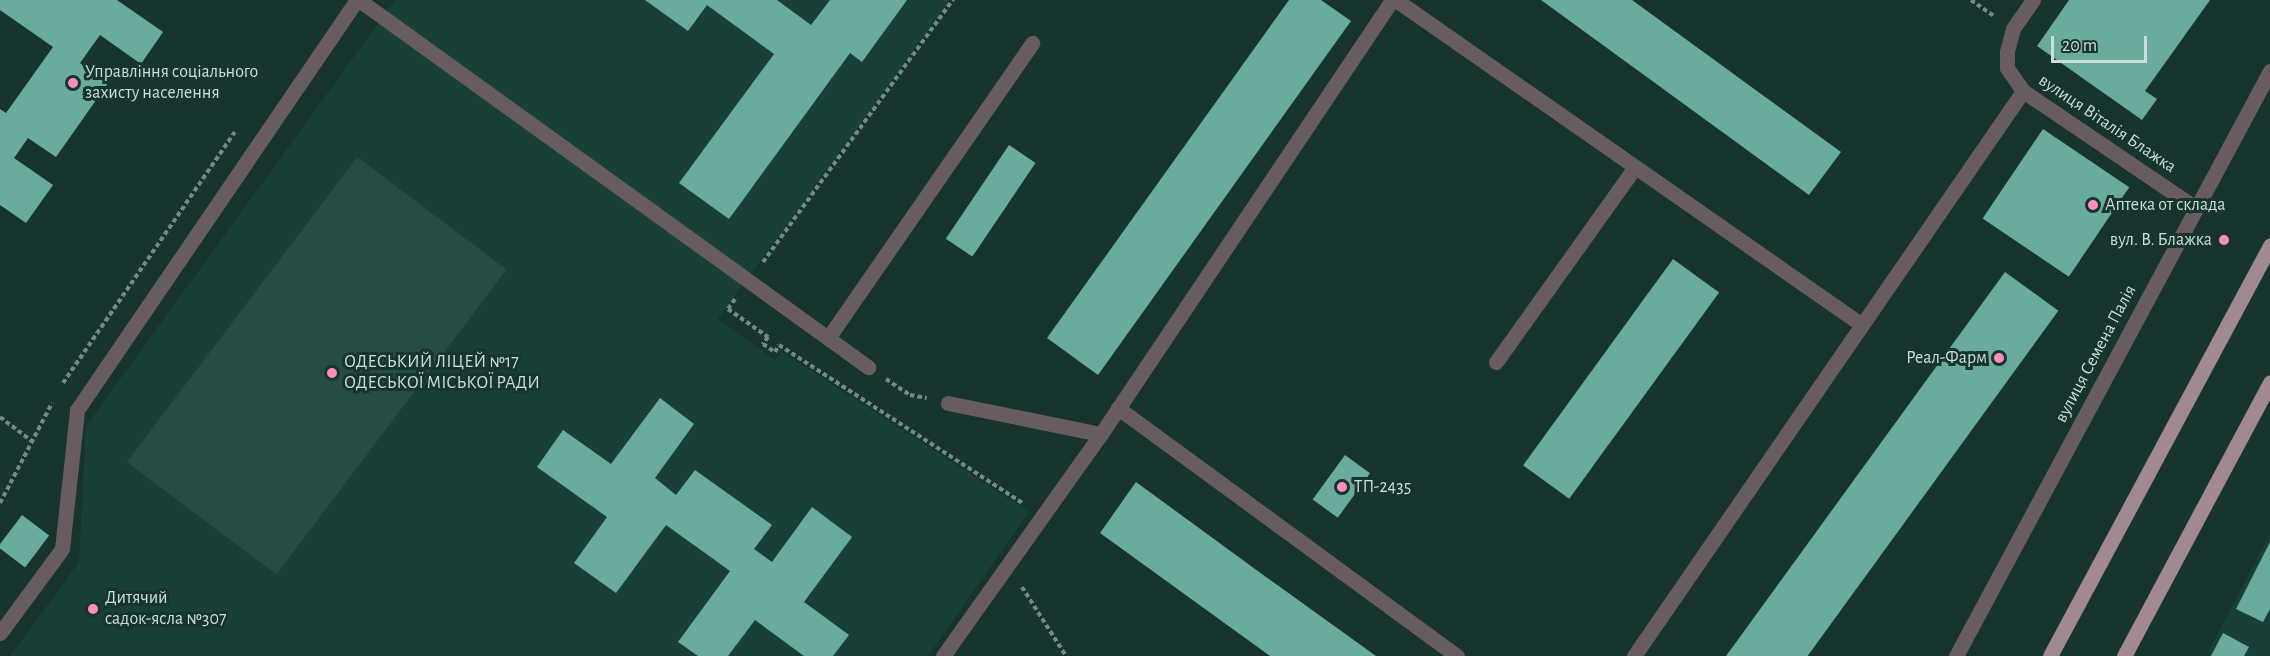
<!DOCTYPE html>
<html>
<head>
<meta charset="utf-8">
<style>
  body { margin:0 }
  #map { position:relative; width:2270px; height:656px; overflow:hidden; background:#17342e; font-family:"Alegreya Sans",sans-serif }
  div>[style] { position:absolute }
  [style*='--x'] { left:calc(var(--x)*1px); top:calc(var(--y)*1px); width:calc(var(--w)*1px); rotate:calc(var(--a)*1deg) }
  .built>* { inset:0; background:#184038 }
  .green>* { inset:0; background:#264d45; transform-origin:0 0 }
  .building>* { inset:0; background:#69ac9d; transform-origin:0 0 }
  .path>* { height:4px; margin-top:-2px; transform-origin:0; background:repeating-linear-gradient(90deg,#738984 0 4.5px,transparent 0 7.5px) }
  .lane>* { height:15px; margin:-7.5px; padding:0 7.5px; transform-origin:7.5px; border-radius:7.5px; background:#685c60 }
  .street>* { height:15px; margin:-7.5px; padding:0 7.5px; transform-origin:7.5px; border-radius:7.5px; background:#685c60 }
  .primary>* { height:15px; margin:-7.5px; padding:0 7.5px; transform-origin:7.5px; border-radius:7.5px; background:#a18992 }
  .dots>* { width:16px; height:16px; translate:-50% -50%; box-sizing:border-box; border:3px solid #17342e; border-radius:50% }
  span { translate:-50% -50%; white-space:nowrap; text-align:center; line-height:1.15; -webkit-text-stroke:6px #17342e; paint-order:stroke }
  .poi-label { font-size:18px; color:#cdddd9 }
  .left { translate:0 -50%; text-align:left }
  .right { translate:-100% -50%; text-align:right }
  .street-label { font-size:18px; color:#cdddd9 }
  .scale { position:absolute; left:2051px; top:36px; width:96px; height:27px; box-sizing:border-box; border:3px solid #cdddd9; border-top:0; padding-left:8px; font-size:18px; line-height:21px; white-space:nowrap; color:#cdddd9; -webkit-text-stroke:4px #17342e; paint-order:stroke }
</style>
</head>
<body>
<div id="map">
  <div class="built">
    <i style="clip-path:polygon(395px 0,950px 0,718px 319px,775px 360px,782px 352px,1029px 512px,928px 656px,10px 656px,79px 562px,86px 426px)"></i>
    <i style="clip-path:polygon(2270px 534px,2270px 656px,2206px 656px)"></i>
  </div>
  <div class="green">
    <i style="left:357px;top:157px;width:187px;height:382px;rotate:37deg"></i>
  </div>
  <div class="building">
    <i style="clip-path:polygon(0 0,117px 0,163px 32px,141px 64px,100px 35px,80px 63px,108px 83px,56px 157px,28px 138px,14px 158px,53px 185px,26px 223px,0 205px,0 109px,6px 113px,53px 47px,0 10px)"></i>
    <i style="clip-path:polygon(645px 0,777px 0,811px 25px,830px 0,907px 0,862px 62px,850px 53px,729px 219px,679px 183px,774px 54px,707px 5px,688px 31px)"></i>
    <i style="clip-path:polygon(1289px 0,1321px 0,1351px 21px,1098px 375px,1047px 338px)"></i>
    <i style="clip-path:polygon(1541px 0,1632px 0,1841px 152px,1809px 195px)"></i>
    <i style="clip-path:polygon(2069px 0,2210px 0,2145px 91px,2157px 99px,2142px 120px,2037px 46px)"></i>
    <i style="left:2043px;top:129px;width:104px;height:108px;rotate:34deg"></i>
    <i style="left:1009px;top:145px;width:32px;height:113px;rotate:34deg"></i>
    <i style="left:1673px;top:259px;width:57px;height:255px;rotate:36deg"></i>
    <i style="left:2005px;top:272px;width:66px;height:474px;rotate:36deg"></i>
    <i style="clip-path:polygon(660px 398px,694px 424px,655px 478px,676px 495px,695px 470px,772px 525px,754px 549px,772px 562px,812px 507px,852px 537px,804px 602px,849px 635px,833px 656px,804px 656px,755px 620px,728px 656px,698px 656px,678px 642px,730px 571px,666px 525px,616px 593px,574px 563px,607px 517px,537px 467px,563px 430px,611px 464px)"></i>
    <i style="left:1345px;top:455px;width:31px;height:55px;rotate:36deg"></i>
    <i style="clip-path:polygon(1136px 482px,1266px 577px,1376px 656px,1270px 656px,1100px 533px)"></i>
    <i style="left:22px;top:515px;width:34px;height:40px;rotate:37deg"></i>
    <i style="clip-path:polygon(2270px 542px,2270px 609px,2263px 622px,2236px 609px)"></i>
    <i style="clip-path:polygon(2223px 633px,2249px 647px,2244px 656px,2211px 656px)"></i>
  </div>
  <div class="path">
    <i style="--x:1971;--y:0;--w:29;--a:35"></i>
    <i style="--x:763;--y:262;--w:324;--a:-54.1"></i>
    <i style="--x:735;--y:299;--w:12;--a:125"></i>
    <i style="--x:728;--y:309;--w:49;--a:35"></i>
    <i style="--x:768;--y:337;--w:9;--a:126"></i>
    <i style="--x:763;--y:344;--w:14;--a:34"></i>
    <i style="--x:775;--y:352;--w:8;--a:-60"></i>
    <i style="--x:779;--y:345;--w:292;--a:33"></i>
    <i style="--x:886;--y:379;--w:29;--a:34"></i>
    <i style="--x:910;--y:395;--w:17;--a:10"></i>
    <i style="--x:63;--y:383;--w:304;--a:-55.6"></i>
    <i style="--x:0;--y:417;--w:40;--a:37"></i>
    <i style="--x:0;--y:503;--w:113;--a:-62.5"></i>
    <i style="--x:1022;--y:587;--w:82;--a:57.5"></i>
  </div>
  <div class="lane">
    <i style="--x:359;--y:0;--w:628;--a:35.79"></i>
    <i style="--x:1396;--y:0;--w:568;--a:34.89"></i>
    <i style="--x:828;--y:338;--w:359;--a:-55.3"></i>
    <i style="--x:1496;--y:362;--w:239;--a:-54.5"></i>
    <i style="--x:948;--y:403;--w:156;--a:11.5"></i>
    <i style="--x:1118;--y:408;--w:420;--a:36.2"></i>
    <i style="--x:0;--y:633;--w:104;--a:-53.6"></i>
    <i style="--x:62;--y:549;--w:140;--a:-83.8"></i>
    <i style="--x:77;--y:410;--w:496;--a:-55.7"></i>
    <i style="--x:943;--y:656;--w:272;--a:-54.6"></i>
    <i style="--x:1101;--y:434;--w:523;--a:-56.16"></i>
    <i style="--x:1634;--y:656;--w:686;--a:-55.45"></i>
  </div>
  <div class="street">
    <i style="--x:2033;--y:0;--w:35;--a:125"></i>
    <i style="--x:2013;--y:29;--w:24;--a:105"></i>
    <i style="--x:2007;--y:52;--w:16;--a:90"></i>
    <i style="--x:2007;--y:68;--w:28;--a:55"></i>
    <i style="--x:2023;--y:91;--w:209;--a:34.1"></i>
    <i style="--x:1956;--y:656;--w:664;--a:-61.78"></i>
  </div>
  <div class="primary">
    <i style="--x:2050;--y:656;--w:466;--a:-61.8"></i>
    <i style="--x:2124;--y:656;--w:310;--a:-61.9"></i>
  </div>
  <div class="dots">
    <i style="left:73px;top:83px;background:#fe8ebe"></i>
    <i style="left:2093px;top:205px;background:#fe8ebe"></i>
    <i style="left:2224px;top:240px;background:#fe8ebe"></i>
    <i style="left:1999px;top:358px;background:#fe8ebe"></i>
    <i style="left:332px;top:373px;background:#fe8ebe"></i>
    <i style="left:1342px;top:487px;background:#fe8ebe"></i>
    <i style="left:93px;top:609px;background:#fe8ebe"></i>
  </div>
  <div class="poi-label">
    <span class="left" style="left:85px;top:83px">Управління соціального<br>захисту населення</span>
    <span class="left" style="left:2105px;top:205px">Аптека от склада</span>
    <span class="right" style="left:2212px;top:240px">вул. В. Блажка</span>
    <span class="right" style="left:1987px;top:358px">Реал-Фарм</span>
    <span class="left" style="left:344px;top:373px">ОДЕСЬКИЙ ЛІЦЕЙ №17<br>ОДЕСЬКОЇ МІСЬКОЇ РАДИ</span>
    <span class="left" style="left:1354px;top:487px">ТП-2435</span>
    <span class="left" style="left:105px;top:609px">Дитячий<br>садок-ясла №307</span>
  </div>
  <div class="street-label">
    <span style="left:2107px;top:124px;rotate:34deg">вулиця Віталія Блажка</span>
    <span style="left:2096px;top:354px;rotate:-62deg">вулиця Семена Палія</span>
  </div>
  <div class="scale">20 m</div>
</div>
</body>
</html>
